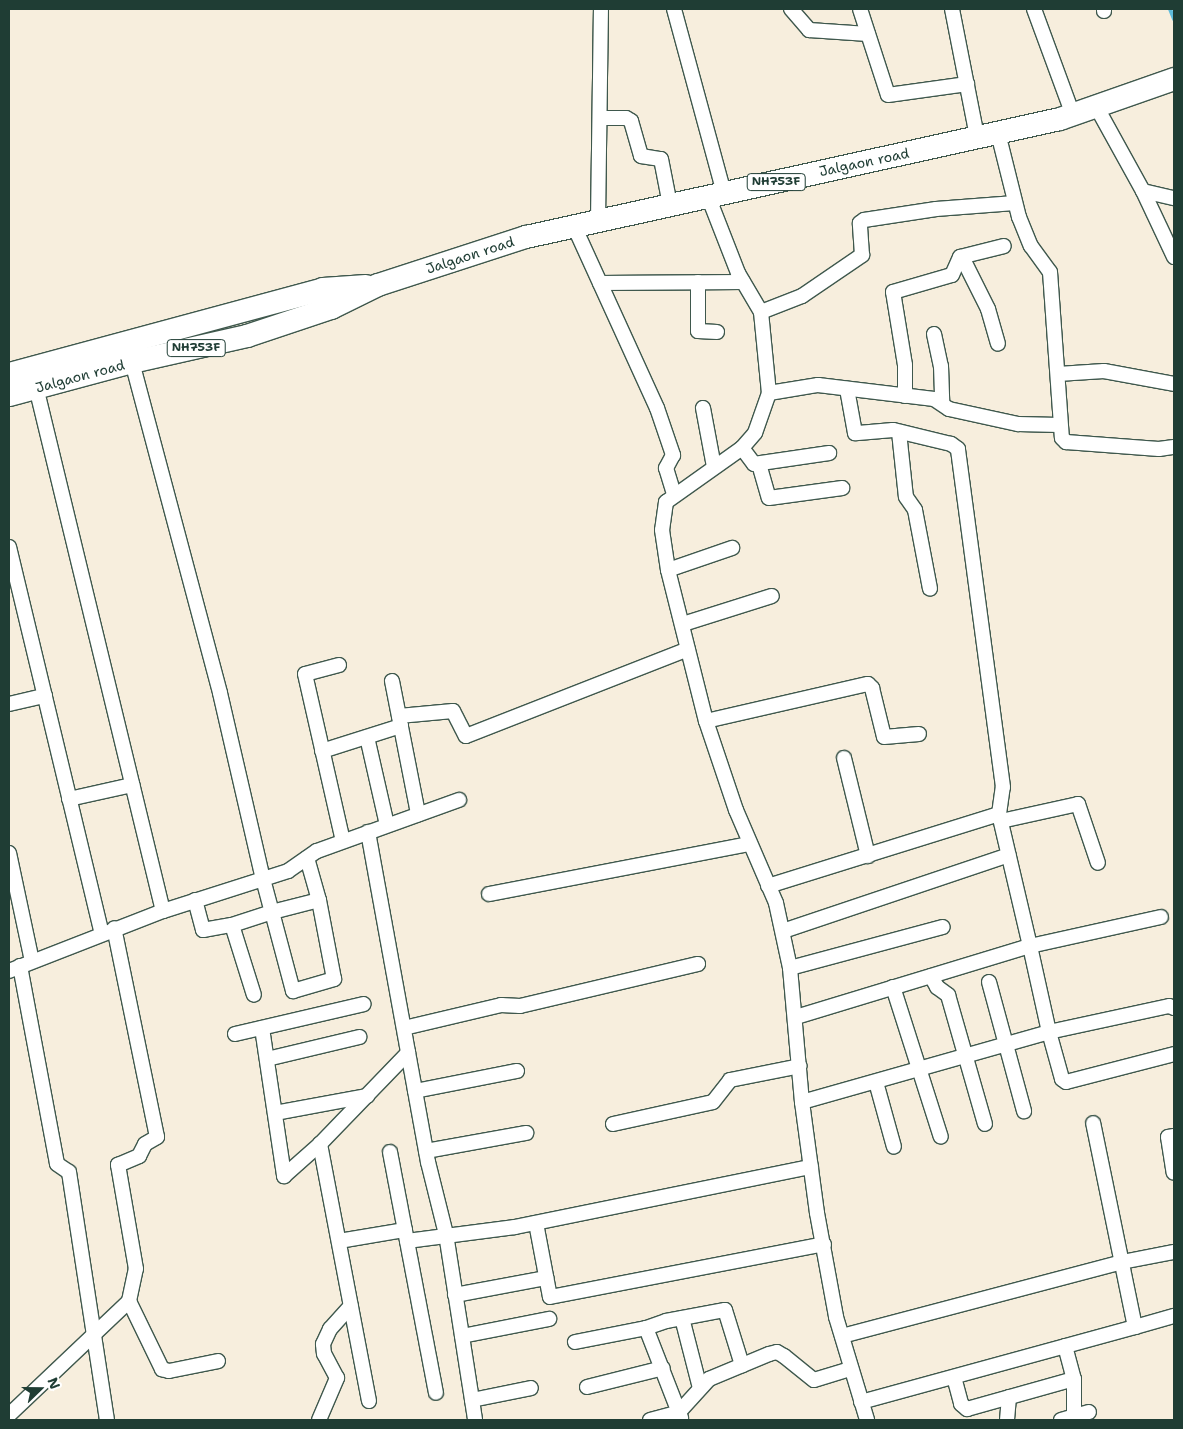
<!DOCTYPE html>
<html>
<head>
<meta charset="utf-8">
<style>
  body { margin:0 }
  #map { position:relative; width:1183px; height:1429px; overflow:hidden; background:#f7eedd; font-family:"Shantell Sans",sans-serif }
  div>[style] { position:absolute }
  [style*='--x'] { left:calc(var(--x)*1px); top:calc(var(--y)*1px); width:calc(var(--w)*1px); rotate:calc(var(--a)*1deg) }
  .stream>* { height:4px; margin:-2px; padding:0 2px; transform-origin:2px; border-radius:2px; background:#5ebcdc }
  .roads { filter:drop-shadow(1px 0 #3f584d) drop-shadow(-1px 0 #3f584d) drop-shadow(0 1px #3f584d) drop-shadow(0 -1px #3f584d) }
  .minor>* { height:14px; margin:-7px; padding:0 7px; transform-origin:7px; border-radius:7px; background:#fff }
  .trunk>* { height:22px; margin:-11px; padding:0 11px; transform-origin:11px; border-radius:11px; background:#fff }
  span { translate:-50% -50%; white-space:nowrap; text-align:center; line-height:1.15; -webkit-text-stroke:4px #fff; paint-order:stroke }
  .shield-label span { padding:1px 4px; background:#fff; border:1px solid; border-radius:4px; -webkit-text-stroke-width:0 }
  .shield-label { font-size:12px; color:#1f3d34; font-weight:700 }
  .street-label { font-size:14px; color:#1f3d34 }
  .frame { position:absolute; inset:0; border:10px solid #1f3d34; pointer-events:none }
  .north { position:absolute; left:15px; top:1364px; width:50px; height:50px; -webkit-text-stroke:4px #fff; paint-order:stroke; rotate:68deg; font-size:14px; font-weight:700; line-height:20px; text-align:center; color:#1f3d34 }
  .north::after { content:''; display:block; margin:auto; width:18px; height:22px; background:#1f3d34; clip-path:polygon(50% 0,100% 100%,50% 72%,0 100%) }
</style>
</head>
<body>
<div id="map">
  <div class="stream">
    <i style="--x:1170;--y:9;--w:11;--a:68"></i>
  </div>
  <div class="roads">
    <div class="minor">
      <i style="--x:674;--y:9;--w:191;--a:74.8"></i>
      <i style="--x:791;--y:9;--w:28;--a:49"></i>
      <i style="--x:809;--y:30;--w:59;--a:3.9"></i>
      <i style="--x:860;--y:9;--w:90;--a:72"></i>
      <i style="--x:888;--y:95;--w:80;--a:-7.9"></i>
      <i style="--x:952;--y:9;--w:130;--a:78.9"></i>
      <i style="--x:1034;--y:9;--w:113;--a:69.8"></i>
      <i style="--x:1104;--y:9;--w:2;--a:90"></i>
      <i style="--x:1096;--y:106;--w:97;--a:61.1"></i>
      <i style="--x:1143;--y:191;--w:32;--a:13"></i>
      <i style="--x:600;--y:118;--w:26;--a:0"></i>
      <i style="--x:626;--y:118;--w:6;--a:31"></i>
      <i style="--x:631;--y:121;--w:36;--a:74"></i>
      <i style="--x:641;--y:156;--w:20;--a:9"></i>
      <i style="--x:661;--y:159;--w:47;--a:78.9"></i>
      <i style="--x:998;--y:133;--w:87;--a:76"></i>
      <i style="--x:1019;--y:217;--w:31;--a:68"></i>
      <i style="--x:1031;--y:246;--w:32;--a:54"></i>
      <i style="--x:1050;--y:272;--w:166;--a:85.9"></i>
      <i style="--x:1062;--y:438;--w:6;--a:45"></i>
      <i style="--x:1066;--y:442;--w:93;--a:4.3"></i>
      <i style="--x:1159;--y:449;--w:15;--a:-8"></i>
      <i style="--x:1143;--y:191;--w:73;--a:64.8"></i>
      <i style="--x:708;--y:196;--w:83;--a:68.7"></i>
      <i style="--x:738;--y:273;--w:45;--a:59.5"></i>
      <i style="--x:761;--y:312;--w:81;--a:84.4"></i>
      <i style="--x:769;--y:393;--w:42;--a:109.3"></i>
      <i style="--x:755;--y:433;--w:20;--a:131"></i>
      <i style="--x:742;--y:448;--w:93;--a:144.6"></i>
      <i style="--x:666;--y:502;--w:28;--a:98"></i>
      <i style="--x:662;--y:530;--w:40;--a:81.5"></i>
      <i style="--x:668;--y:570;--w:156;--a:75.9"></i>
      <i style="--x:706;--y:721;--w:94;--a:71.4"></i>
      <i style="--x:736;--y:810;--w:101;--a:66.7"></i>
      <i style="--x:776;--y:903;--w:66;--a:77.8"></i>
      <i style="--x:790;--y:968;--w:135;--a:84.9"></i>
      <i style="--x:802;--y:1102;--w:112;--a:82.3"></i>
      <i style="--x:817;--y:1213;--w:106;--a:79.6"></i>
      <i style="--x:836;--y:1317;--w:108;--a:73.2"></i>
      <i style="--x:598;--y:221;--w:212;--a:-89.2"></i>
      <i style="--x:574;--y:226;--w:200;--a:65.5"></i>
      <i style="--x:657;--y:408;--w:50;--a:71.2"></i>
      <i style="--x:673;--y:455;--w:15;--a:118"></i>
      <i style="--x:666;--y:468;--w:27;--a:73"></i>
      <i style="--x:962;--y:257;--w:58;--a:63.4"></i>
      <i style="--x:988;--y:309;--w:36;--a:74"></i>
      <i style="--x:698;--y:282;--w:49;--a:90"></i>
      <i style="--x:698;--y:331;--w:19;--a:3"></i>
      <i style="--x:600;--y:283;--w:143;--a:-0.4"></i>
      <i style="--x:761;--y:312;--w:44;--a:-21.3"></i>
      <i style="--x:802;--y:296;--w:73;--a:-34.3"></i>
      <i style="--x:862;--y:255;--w:32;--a:-94"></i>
      <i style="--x:860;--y:223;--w:5;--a:-37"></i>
      <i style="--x:864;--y:220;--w:73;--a:-8.7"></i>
      <i style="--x:936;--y:209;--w:79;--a:-4.3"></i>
      <i style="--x:934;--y:334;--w:33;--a:78"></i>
      <i style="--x:941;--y:366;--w:37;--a:88"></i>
      <i style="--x:132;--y:362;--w:342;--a:75.1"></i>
      <i style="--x:220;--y:693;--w:191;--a:77"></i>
      <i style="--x:263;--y:879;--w:34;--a:75"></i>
      <i style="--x:272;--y:912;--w:82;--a:75.1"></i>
      <i style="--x:293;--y:991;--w:43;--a:-16.3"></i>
      <i style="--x:334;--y:979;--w:80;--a:-100.8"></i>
      <i style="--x:319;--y:900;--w:49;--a:165.7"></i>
      <i style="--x:272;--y:912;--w:42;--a:162"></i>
      <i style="--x:1058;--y:374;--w:46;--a:-3.7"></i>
      <i style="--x:1104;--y:371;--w:71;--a:10.5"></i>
      <i style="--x:36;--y:387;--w:539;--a:76.38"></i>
      <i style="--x:769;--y:393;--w:50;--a:-9.3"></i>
      <i style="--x:818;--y:385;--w:117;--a:6.9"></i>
      <i style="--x:934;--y:399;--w:18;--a:34"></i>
      <i style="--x:949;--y:409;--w:71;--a:12.3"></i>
      <i style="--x:1018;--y:424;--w:41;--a:1.4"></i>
      <i style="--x:905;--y:396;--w:31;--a:-90"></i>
      <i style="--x:905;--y:365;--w:74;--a:-99.3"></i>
      <i style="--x:893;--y:292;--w:61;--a:-16.1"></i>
      <i style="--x:952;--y:275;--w:20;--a:-66"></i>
      <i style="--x:960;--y:257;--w:45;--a:-14"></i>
      <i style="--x:703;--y:408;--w:60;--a:79.4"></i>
      <i style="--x:899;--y:432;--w:65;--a:83.9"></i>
      <i style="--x:906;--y:497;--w:16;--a:55"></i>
      <i style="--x:915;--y:510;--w:80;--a:79.2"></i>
      <i style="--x:742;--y:448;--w:20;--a:53"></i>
      <i style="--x:754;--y:464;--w:76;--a:-8.3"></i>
      <i style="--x:759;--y:464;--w:35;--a:74"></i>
      <i style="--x:769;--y:498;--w:74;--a:-7.8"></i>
      <i style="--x:9;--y:547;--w:397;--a:76.5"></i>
      <i style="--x:668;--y:570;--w:68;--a:-19"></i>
      <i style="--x:683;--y:624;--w:93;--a:-17.5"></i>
      <i style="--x:339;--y:665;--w:35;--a:165"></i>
      <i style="--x:305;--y:674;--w:171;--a:77.2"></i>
      <i style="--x:392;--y:681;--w:136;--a:78.9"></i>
      <i style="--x:9;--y:704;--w:37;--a:-13"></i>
      <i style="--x:399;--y:716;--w:54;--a:-5.3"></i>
      <i style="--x:453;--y:711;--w:28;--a:63"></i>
      <i style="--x:466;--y:736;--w:238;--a:-21.4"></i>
      <i style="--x:706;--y:721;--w:166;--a:-12.9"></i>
      <i style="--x:868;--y:684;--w:6;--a:45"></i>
      <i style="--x:872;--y:688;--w:50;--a:76.2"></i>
      <i style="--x:884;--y:737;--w:35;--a:-5"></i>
      <i style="--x:367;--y:737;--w:90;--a:77.2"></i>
      <i style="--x:322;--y:751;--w:83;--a:-17.6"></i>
      <i style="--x:844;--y:758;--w:101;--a:76.2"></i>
      <i style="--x:69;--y:799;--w:65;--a:-12.5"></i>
      <i style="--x:1001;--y:821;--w:79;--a:-12.4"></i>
      <i style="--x:1078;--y:804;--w:62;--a:71.3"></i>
      <i style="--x:368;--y:832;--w:335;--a:79.7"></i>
      <i style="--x:428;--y:1162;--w:74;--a:76"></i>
      <i style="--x:446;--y:1234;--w:188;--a:81.1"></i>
      <i style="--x:9;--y:853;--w:110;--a:78"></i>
      <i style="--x:307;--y:858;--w:44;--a:74.1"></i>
      <i style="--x:768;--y:886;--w:242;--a:-17.3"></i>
      <i style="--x:489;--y:894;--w:265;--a:-10.9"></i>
      <i style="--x:195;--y:900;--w:31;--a:75"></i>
      <i style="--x:203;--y:930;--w:29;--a:-10"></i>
      <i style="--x:232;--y:925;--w:73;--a:72.6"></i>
      <i style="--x:783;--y:931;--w:238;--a:-18.6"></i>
      <i style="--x:20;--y:966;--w:201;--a:79.4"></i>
      <i style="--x:57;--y:1164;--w:14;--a:34"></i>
      <i style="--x:69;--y:1172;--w:251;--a:81.3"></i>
      <i style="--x:790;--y:968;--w:158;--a:-15"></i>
      <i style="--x:9;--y:971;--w:165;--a:-21.3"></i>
      <i style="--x:163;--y:911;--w:131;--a:-17.7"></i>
      <i style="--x:288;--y:871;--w:35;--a:-35"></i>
      <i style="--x:317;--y:851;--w:151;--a:-19.8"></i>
      <i style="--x:931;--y:976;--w:13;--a:61"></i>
      <i style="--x:937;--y:987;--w:14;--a:36"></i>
      <i style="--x:948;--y:995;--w:134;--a:74"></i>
      <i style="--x:989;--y:982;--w:134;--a:74.8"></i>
      <i style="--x:893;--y:987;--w:157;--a:72.3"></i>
      <i style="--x:1174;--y:1008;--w:5;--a:-158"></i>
      <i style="--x:1169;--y:1006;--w:123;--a:167.8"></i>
      <i style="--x:1049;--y:1032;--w:49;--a:74.5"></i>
      <i style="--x:1062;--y:1079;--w:5;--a:37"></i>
      <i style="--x:1066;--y:1082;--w:112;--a:-14.5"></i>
      <i style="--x:796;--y:1017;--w:245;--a:-16.9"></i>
      <i style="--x:1030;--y:946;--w:136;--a:-103.2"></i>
      <i style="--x:999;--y:814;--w:27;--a:-82"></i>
      <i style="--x:1003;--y:787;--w:341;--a:-97.6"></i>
      <i style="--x:958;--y:449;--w:9;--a:-144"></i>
      <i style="--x:951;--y:444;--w:60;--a:-166.4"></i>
      <i style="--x:893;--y:430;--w:38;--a:175"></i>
      <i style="--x:855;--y:433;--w:45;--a:-100.3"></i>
      <i style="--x:262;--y:1028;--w:150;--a:81.5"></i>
      <i style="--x:284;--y:1176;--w:48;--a:-41.6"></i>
      <i style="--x:404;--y:1028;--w:100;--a:-13.3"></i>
      <i style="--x:501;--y:1005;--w:19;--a:3"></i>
      <i style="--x:520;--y:1006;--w:183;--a:-13.3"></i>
      <i style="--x:235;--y:1034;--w:132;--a:-13.1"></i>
      <i style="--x:267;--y:1059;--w:95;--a:-13.4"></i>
      <i style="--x:876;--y:1082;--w:67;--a:74.5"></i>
      <i style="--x:415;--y:1091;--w:104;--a:-11.1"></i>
      <i style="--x:802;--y:1102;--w:257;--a:-15.8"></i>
      <i style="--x:1049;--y:1032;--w:88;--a:-102.5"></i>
      <i style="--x:1030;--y:946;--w:134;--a:-12.5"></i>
      <i style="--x:275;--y:1113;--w:94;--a:-10.5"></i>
      <i style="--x:613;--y:1124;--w:102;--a:-12.4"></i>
      <i style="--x:713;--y:1102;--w:28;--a:-52"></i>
      <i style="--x:730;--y:1080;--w:71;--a:-11.3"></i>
      <i style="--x:1174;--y:1136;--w:6;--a:171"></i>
      <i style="--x:1168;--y:1137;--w:36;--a:81"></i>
      <i style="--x:426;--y:1151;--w:102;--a:-10.2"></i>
      <i style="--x:390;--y:1152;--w:245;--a:79.2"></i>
      <i style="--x:536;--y:1223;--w:75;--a:79.3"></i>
      <i style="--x:550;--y:1297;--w:279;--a:-10.9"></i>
      <i style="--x:339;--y:1241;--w:67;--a:-9.5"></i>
      <i style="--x:407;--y:1241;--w:109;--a:-7.4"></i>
      <i style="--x:515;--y:1227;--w:302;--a:-11.5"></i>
      <i style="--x:455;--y:1295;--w:93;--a:-10.6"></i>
      <i style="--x:129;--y:1301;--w:76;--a:64.1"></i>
      <i style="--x:162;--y:1369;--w:7;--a:16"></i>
      <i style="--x:169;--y:1371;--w:50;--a:-11.5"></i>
      <i style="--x:682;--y:1318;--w:72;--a:75.6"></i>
      <i style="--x:1135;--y:1327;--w:41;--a:-15.8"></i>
      <i style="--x:646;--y:1328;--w:21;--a:-19"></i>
      <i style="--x:666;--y:1321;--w:60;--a:-10.6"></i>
      <i style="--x:725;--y:1310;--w:58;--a:72.8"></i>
      <i style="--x:462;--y:1336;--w:89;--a:-11.1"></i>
      <i style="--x:842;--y:1336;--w:290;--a:-14.8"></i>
      <i style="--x:1122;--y:1262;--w:53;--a:-10.9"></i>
      <i style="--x:575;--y:1342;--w:72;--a:-11.2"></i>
      <i style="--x:646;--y:1328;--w:97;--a:68.7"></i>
      <i style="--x:1065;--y:1346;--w:34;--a:75"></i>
      <i style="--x:1074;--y:1379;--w:38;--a:90"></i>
      <i style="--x:954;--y:1377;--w:28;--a:75"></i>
      <i style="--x:961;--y:1404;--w:8;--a:40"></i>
      <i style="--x:967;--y:1409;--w:111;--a:-15.7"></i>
      <i style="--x:587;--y:1387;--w:78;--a:-14"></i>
      <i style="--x:472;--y:1400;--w:60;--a:-11.5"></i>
      <i style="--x:369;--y:1401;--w:262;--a:-100.8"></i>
      <i style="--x:320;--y:1144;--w:127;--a:-46"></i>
      <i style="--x:861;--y:1402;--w:284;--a:-15.3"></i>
      <i style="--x:1135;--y:1327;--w:208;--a:-101.6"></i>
      <i style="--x:9;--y:1415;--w:166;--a:-43.5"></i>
      <i style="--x:129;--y:1301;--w:33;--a:-78"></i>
      <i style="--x:136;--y:1269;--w:106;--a:-99.8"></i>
      <i style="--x:118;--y:1165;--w:23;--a:-23"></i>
      <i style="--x:139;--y:1156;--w:13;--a:-63"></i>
      <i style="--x:145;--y:1144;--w:14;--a:-30"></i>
      <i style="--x:157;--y:1137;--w:213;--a:-101.6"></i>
      <i style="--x:319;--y:1420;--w:46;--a:-66.8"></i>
      <i style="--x:337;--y:1378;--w:27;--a:-118"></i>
      <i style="--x:324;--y:1354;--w:10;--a:-96"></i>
      <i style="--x:323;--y:1344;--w:17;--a:-65"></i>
      <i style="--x:330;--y:1329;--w:31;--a:-48"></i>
      <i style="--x:650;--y:1420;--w:30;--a:-15"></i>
      <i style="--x:679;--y:1412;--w:45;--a:-47.7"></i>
      <i style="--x:709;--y:1379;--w:65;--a:-22.6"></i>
      <i style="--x:769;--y:1354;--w:8;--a:-14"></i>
      <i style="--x:777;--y:1352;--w:8;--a:30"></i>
      <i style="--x:784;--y:1356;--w:38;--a:39"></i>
      <i style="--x:814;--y:1380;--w:39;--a:-17"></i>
      <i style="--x:1007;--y:1420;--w:23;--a:-85"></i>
      <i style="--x:1061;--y:1420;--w:29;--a:-16"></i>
    </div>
    <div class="trunk">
      <i style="--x:9;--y:374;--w:325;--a:-15.1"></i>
      <i style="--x:323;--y:289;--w:43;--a:-4"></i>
      <i style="--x:9;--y:395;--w:127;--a:-15"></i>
      <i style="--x:132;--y:362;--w:118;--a:-12.7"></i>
      <i style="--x:247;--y:336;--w:89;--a:-18.4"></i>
      <i style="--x:331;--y:308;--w:52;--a:-26.1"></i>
      <i style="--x:378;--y:285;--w:156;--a:-18"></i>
      <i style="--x:526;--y:237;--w:547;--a:-12.46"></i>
      <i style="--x:1060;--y:119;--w:121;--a:-19.3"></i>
    </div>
  </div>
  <div class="shield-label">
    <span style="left:776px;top:182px">NH753F</span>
    <span style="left:196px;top:348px">NH753F</span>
  </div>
  <div class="street-label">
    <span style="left:864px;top:162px;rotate:-12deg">Jalgaon road</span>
    <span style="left:470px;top:255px;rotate:-18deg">Jalgaon road</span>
    <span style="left:80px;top:376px;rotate:-15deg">Jalgaon road</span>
  </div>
  <div class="frame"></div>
  <div class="north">N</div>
</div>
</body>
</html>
